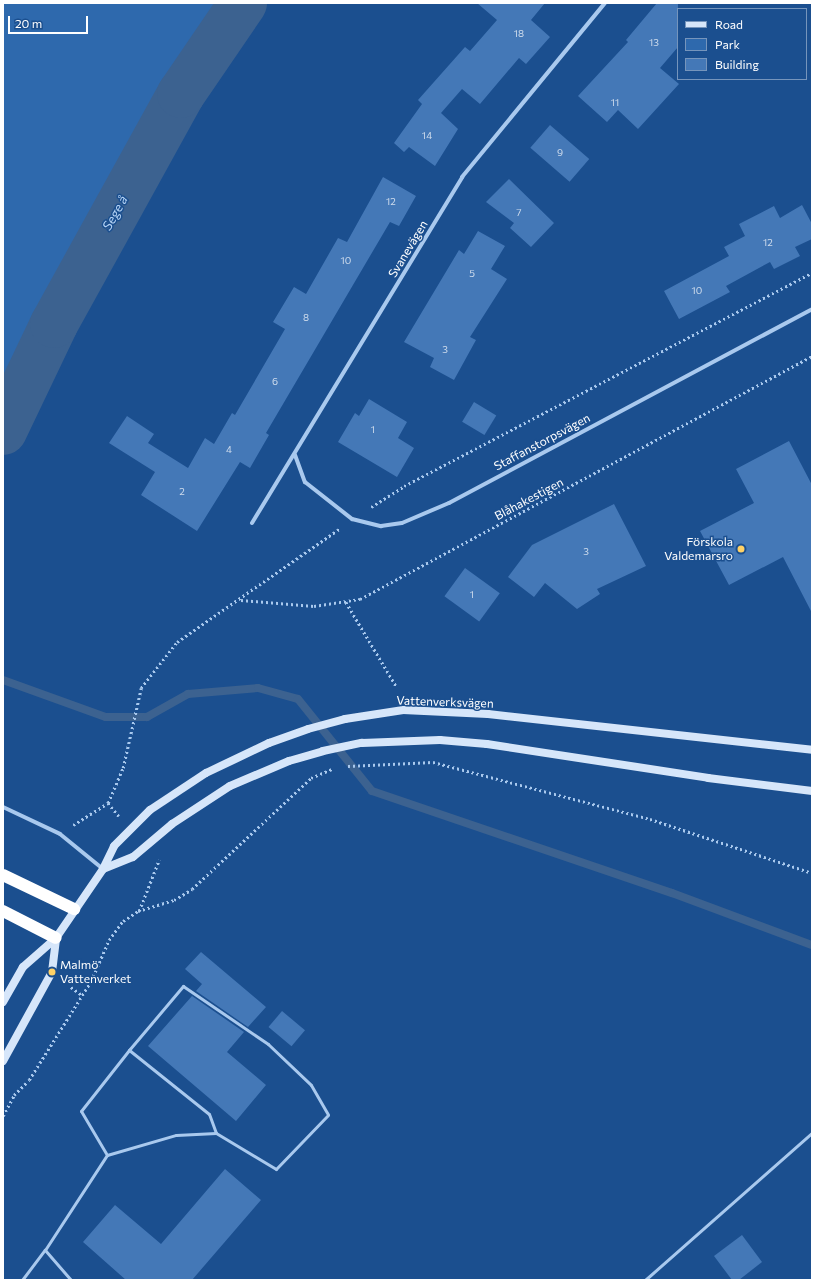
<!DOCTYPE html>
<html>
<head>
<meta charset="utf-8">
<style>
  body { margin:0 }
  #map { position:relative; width:815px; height:1283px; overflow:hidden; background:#1b4f8f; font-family:Commissioner,sans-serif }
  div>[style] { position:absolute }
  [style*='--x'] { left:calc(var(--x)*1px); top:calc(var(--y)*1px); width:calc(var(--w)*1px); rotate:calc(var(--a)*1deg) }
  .green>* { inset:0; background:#2e69ad }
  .stream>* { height:8px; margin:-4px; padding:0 4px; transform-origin:4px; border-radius:4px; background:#3c6290 }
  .river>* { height:48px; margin:-24px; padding:0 24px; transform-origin:24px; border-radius:24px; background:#3c6290 }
  .building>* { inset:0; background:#4478b7; transform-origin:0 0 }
  .path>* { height:2.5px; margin-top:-1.25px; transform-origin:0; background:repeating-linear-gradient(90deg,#a9c9ee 0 2px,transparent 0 5px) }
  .lane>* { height:3px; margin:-1.5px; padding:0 1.5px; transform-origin:1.5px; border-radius:1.5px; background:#a9c9ee }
  .street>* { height:4px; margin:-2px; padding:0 2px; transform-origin:2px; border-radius:2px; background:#a9c9ee }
  .secondary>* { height:8px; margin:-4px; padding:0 4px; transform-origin:4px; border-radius:4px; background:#d6e6fa }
  .highway>* { height:12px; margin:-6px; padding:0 6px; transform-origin:6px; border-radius:6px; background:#fff }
  .dots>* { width:11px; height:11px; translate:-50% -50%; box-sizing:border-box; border:2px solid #1b4f8f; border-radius:50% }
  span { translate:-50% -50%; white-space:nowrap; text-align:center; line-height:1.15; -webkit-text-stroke:3px #1b4f8f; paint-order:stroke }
  .number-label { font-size:10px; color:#d0dded }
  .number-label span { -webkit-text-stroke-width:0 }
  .street-label { font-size:12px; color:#fff }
  .poi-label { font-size:12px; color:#fff }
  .right { translate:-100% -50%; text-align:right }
  .left { translate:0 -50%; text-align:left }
  .water-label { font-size:13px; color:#b5d3f5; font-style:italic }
  .frame { position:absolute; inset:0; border:4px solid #fff; pointer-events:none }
  .legend { position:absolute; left:677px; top:8px; width:130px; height:72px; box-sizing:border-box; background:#1b4f8f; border:1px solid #7695bc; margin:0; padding:5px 7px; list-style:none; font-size:12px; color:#fff }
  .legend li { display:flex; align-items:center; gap:8px; height:20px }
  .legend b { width:20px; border:1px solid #7695bc }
  .scale { position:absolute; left:8px; top:16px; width:80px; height:18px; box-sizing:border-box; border:2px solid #fff; border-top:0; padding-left:5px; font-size:12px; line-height:14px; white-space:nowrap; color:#fff; -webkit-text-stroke:3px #1b4f8f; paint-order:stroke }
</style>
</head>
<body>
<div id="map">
  <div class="green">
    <i style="clip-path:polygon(3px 3px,243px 3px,181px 94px,54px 324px,3px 431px)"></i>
  </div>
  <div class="stream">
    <i style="--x:3;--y:680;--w:109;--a:19.8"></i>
    <i style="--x:106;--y:717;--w:41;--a:0"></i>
    <i style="--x:147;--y:717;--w:47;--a:-29.3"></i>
    <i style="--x:188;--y:694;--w:70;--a:-4.9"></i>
    <i style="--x:258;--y:688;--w:41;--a:15.4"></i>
    <i style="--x:298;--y:699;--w:118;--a:51.2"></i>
    <i style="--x:372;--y:791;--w:317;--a:18.8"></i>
    <i style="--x:672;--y:893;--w:149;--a:20.4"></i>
  </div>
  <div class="river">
    <i style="--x:3;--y:431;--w:119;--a:-64.5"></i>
    <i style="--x:54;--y:324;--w:263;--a:-61.1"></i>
    <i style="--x:181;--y:94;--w:110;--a:-55.7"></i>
  </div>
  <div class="building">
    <i style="clip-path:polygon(477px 3px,545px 3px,531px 20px,550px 37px,526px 64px,519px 58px,480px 104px,462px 89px,441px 113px,458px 129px,435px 166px,409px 147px,404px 152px,394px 143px,422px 104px,418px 100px,465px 47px,470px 51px,497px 20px)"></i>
    <i style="clip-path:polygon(657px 3px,678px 3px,678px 47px,660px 68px,679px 84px,638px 129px,618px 110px,607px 122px,578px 96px,628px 42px,626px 40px)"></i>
    <i style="left:550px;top:125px;width:52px;height:30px;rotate:41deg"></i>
    <i style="clip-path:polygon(383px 177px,416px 196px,399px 226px,390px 222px,266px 433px,269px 435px,250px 468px,240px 462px,197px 531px,141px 495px,155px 472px,109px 443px,127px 416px,154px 434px,148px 443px,188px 468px,205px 438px,214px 444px,232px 413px,235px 415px,285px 329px,273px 322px,294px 287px,306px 294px,338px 238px,347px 242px)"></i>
    <i style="clip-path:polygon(509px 179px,554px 223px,531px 247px,510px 228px,514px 223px,486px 202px)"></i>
    <i style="clip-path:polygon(802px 205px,812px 224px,812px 239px,795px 247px,800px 256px,774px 269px,770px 262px,726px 286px,730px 292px,679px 319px,664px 291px,729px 256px,724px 247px,745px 236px,739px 224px,774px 206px,780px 218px)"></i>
    <i style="clip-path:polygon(478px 231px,505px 246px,491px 269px,507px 279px,470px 337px,476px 340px,454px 380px,430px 367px,434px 358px,404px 342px,459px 250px,464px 254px)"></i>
    <i style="clip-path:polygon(369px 399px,407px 422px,398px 438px,414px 448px,397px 477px,338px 442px,355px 413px,359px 416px)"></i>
    <i style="left:474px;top:402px;width:26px;height:23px;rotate:31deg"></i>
    <i style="clip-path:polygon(789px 441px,812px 485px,812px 613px,783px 557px,729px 585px,700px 531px,754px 503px,736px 469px)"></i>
    <i style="clip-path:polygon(614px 504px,646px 566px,597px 589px,600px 594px,577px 609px,545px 583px,534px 597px,508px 577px,532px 545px)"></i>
    <i style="left:465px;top:568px;width:43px;height:35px;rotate:36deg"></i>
    <i style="clip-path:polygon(201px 952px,266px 1007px,248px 1027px,196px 991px,202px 984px,185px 969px)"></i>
    <i style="clip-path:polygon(192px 996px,244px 1032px,227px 1052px,266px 1085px,236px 1121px,148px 1046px)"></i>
    <i style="left:282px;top:1011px;width:30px;height:21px;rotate:40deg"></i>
    <i style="clip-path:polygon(225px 1169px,261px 1200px,192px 1280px,126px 1280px,83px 1242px,115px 1205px,161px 1244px)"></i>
    <i style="clip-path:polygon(742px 1235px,762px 1262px,739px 1280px,732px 1280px,714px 1256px)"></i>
  </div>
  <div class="path">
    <i style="--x:371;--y:507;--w:39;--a:-32"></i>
    <i style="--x:404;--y:486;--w:460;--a:-27.6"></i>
    <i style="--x:241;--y:600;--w:73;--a:4.7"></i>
    <i style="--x:314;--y:606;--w:47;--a:-8.7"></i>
    <i style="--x:360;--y:599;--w:513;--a:-28.26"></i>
    <i style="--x:346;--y:602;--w:98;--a:59.2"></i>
    <i style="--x:348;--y:766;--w:85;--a:-2.7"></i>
    <i style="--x:433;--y:762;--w:224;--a:14.7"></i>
    <i style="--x:650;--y:819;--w:171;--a:18.4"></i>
    <i style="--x:108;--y:803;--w:17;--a:50"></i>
    <i style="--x:73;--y:825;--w:41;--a:-32.2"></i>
    <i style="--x:108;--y:803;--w:38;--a:-67"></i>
    <i style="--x:123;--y:768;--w:82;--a:-77.3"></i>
    <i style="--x:141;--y:688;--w:58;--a:-52"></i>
    <i style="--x:177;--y:642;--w:198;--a:-34.9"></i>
    <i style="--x:139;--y:911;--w:55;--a:-68.6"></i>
    <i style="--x:71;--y:987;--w:14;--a:36"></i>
    <i style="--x:3;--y:1116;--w:24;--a:-62"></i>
    <i style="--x:14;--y:1095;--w:21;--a:-45"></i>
    <i style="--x:29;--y:1080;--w:117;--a:-57.9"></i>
    <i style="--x:91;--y:981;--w:45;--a:-66.3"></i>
    <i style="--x:109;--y:940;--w:24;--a:-54"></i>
    <i style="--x:123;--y:921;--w:18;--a:-34"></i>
    <i style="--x:138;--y:911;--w:38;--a:-17"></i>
    <i style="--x:174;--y:900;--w:21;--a:-31"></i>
    <i style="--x:192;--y:889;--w:163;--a:-43"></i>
    <i style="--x:311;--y:778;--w:23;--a:-23"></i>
  </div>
  <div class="lane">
    <i style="--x:107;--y:1155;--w:72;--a:-16.2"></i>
    <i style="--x:176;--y:1135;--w:40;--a:-2.9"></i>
    <i style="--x:22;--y:1280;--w:38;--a:-53"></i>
    <i style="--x:71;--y:1280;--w:40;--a:-131"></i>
    <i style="--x:45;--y:1250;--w:113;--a:-56.9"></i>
    <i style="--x:107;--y:1155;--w:51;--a:-120.6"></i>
    <i style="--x:81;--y:1111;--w:78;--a:-51.8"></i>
    <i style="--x:129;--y:1050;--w:84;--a:-49.8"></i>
    <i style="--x:183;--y:986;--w:103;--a:34.3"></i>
    <i style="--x:268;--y:1044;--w:59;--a:43.6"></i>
    <i style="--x:311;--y:1085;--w:34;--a:60"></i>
    <i style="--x:328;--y:1115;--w:75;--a:133.9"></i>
    <i style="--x:276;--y:1169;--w:70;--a:-149"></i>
    <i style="--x:216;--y:1133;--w:20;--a:-110"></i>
    <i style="--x:209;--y:1114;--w:102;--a:-141.3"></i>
    <i style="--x:645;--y:1280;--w:222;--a:-41.4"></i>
  </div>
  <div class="street">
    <i style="--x:295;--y:455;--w:29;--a:70"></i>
    <i style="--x:305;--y:482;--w:60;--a:38.2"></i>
    <i style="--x:352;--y:519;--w:30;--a:14"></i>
    <i style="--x:381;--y:526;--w:21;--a:-8"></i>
    <i style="--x:402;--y:523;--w:51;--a:-23.1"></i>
    <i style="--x:449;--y:503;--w:412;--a:-28.1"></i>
    <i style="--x:252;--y:523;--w:405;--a:-58.7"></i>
    <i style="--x:462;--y:177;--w:225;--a:-50.6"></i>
    <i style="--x:3;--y:807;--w:63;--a:25.3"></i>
    <i style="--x:60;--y:834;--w:55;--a:39.1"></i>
  </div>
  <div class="secondary">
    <i style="--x:103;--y:869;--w:32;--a:-22"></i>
    <i style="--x:133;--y:857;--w:51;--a:-40.2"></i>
    <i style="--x:172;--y:824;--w:69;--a:-33.2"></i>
    <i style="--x:230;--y:786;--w:64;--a:-23"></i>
    <i style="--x:289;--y:761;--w:35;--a:-16"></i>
    <i style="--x:323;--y:751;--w:40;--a:-12"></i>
    <i style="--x:362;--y:743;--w:78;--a:-2.2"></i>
    <i style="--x:440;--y:740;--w:47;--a:4.9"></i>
    <i style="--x:487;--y:744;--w:224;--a:8.7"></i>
    <i style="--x:708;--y:778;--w:105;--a:7.1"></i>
    <i style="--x:3;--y:1002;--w:40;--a:-60.3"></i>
    <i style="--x:23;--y:967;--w:44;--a:-41.3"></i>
    <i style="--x:56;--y:938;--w:83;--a:-55.7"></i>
    <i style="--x:103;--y:869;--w:25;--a:-64"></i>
    <i style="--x:114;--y:846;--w:51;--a:-45"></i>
    <i style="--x:150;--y:810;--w:67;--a:-33.5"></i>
    <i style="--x:206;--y:773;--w:70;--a:-25.5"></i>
    <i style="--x:269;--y:743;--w:41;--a:-19.7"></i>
    <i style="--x:308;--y:729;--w:38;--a:-15"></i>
    <i style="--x:345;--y:719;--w:59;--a:-8.8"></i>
    <i style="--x:403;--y:710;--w:85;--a:2.7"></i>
    <i style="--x:488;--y:714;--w:326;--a:6.3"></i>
    <i style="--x:3;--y:1061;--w:102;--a:-61.2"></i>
    <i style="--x:52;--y:972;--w:34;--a:-83"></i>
  </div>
  <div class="highway">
    <i style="--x:3;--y:875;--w:79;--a:25.6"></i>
    <i style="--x:3;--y:911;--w:59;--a:27"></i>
  </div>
  <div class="dots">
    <i style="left:741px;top:549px;background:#ffd166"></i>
    <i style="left:52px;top:972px;background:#ffd166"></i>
  </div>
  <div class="number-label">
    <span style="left:519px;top:34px">18</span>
    <span style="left:654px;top:43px">13</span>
    <span style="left:615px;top:103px">11</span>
    <span style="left:427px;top:136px">14</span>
    <span style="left:560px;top:153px">9</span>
    <span style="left:391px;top:202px">12</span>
    <span style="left:519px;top:213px">7</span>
    <span style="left:768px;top:243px">12</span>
    <span style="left:346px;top:261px">10</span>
    <span style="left:472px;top:274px">5</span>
    <span style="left:697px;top:291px">10</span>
    <span style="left:306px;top:318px">8</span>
    <span style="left:445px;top:350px">3</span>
    <span style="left:275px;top:382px">6</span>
    <span style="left:373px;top:430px">1</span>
    <span style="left:229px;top:450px">4</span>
    <span style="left:182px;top:492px">2</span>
    <span style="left:586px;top:552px">3</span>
    <span style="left:472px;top:595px">1</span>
  </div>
  <div class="street-label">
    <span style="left:408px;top:249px;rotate:-59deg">Svanevägen</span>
    <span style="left:542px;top:442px;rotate:-28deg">Staffanstorpsvägen</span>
    <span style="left:529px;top:499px;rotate:-28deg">Blåhakestigen</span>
    <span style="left:445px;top:702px;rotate:2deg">Vattenverksvägen</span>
  </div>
  <div class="poi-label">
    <span class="right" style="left:733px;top:549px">Förskola<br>Valdemarsro</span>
    <span class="left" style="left:60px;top:972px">Malmö<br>Vattenverket</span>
  </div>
  <div class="water-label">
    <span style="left:115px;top:213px;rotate:-61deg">Sege å</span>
  </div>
  <div class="frame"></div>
  <ul class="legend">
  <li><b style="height:5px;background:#d6e6fa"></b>Road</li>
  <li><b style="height:11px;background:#2e69ad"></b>Park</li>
  <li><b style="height:11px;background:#4478b7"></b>Building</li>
  </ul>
  <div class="scale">20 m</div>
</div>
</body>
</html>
